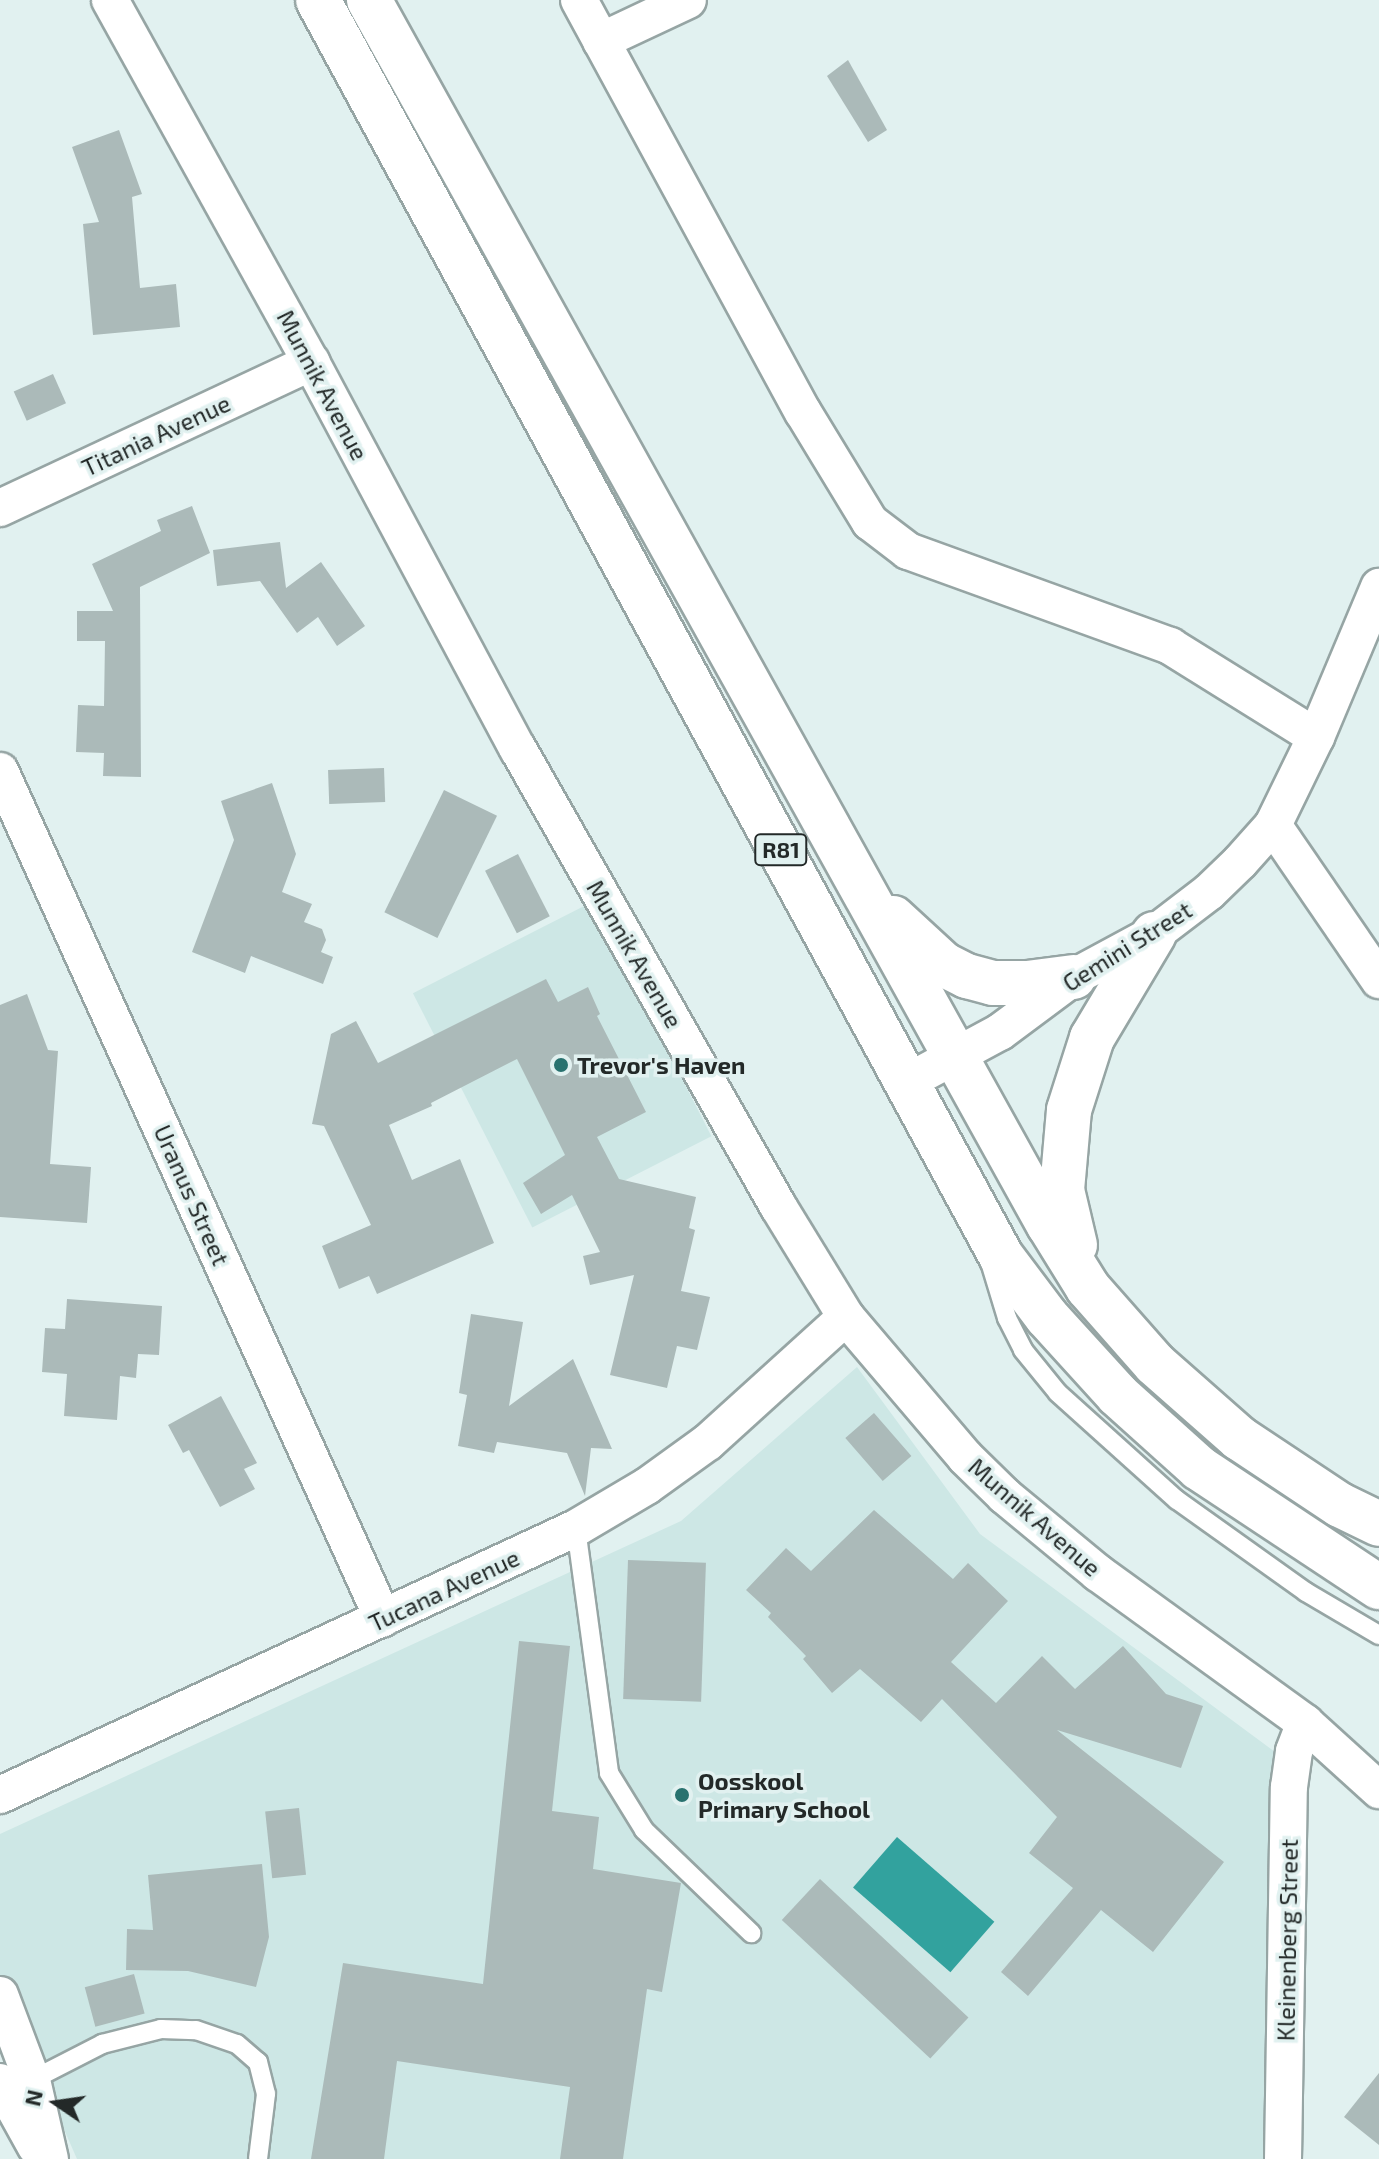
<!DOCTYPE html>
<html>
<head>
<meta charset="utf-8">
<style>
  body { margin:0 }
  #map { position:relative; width:1379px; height:2159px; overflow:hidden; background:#e1f1f0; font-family:"Exo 2",sans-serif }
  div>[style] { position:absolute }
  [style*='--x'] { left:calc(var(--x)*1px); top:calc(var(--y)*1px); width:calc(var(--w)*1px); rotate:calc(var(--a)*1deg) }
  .built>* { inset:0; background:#cde7e5; transform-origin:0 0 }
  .water>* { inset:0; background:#32a29e; transform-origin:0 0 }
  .building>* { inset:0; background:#abbab9; transform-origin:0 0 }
  .roads { filter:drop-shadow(2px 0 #96a5a4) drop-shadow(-2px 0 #96a5a4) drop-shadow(0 2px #96a5a4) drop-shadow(0 -2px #96a5a4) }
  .service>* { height:18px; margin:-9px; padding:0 9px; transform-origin:9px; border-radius:9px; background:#fff }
  .minor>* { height:36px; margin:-18px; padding:0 18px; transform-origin:18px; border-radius:18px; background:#fff }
  .primary>* { height:44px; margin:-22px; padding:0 22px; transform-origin:22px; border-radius:22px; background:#fff }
  .dots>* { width:22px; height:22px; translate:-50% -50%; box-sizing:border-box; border:4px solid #e1f1f0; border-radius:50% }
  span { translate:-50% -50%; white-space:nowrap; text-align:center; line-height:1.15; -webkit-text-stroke:7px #e1f1f0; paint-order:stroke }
  .shield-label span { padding:2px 6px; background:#e1f1f0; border:2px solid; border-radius:6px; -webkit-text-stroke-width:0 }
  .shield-label { font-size:22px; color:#232928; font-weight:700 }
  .street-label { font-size:24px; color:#232928 }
  .poi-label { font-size:24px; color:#232928; font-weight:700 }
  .left { translate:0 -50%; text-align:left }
  .north { position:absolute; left:16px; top:2063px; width:80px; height:80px; -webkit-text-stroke:6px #e1f1f0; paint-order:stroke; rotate:283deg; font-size:22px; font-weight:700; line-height:32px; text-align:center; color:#232928 }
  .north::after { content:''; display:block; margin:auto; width:28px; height:36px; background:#232928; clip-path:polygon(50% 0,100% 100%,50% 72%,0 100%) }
</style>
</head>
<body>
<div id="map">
  <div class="built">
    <i style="left:592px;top:902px;width:263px;height:201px;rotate:63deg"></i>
    <i style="clip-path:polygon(857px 1367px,980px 1534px,1279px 1755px,1268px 2159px,77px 2159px,0 1983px,0 1834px,681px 1521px)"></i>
  </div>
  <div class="water">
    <i style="left:897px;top:1837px;width:129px;height:67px;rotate:41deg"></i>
  </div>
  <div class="building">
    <i style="clip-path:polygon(848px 60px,887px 130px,868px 142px,827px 76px)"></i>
    <i style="clip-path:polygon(119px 130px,142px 194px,132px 197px,140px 288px,176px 284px,180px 327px,93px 335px,83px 224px,99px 222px,72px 147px)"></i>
    <i style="left:53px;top:374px;width:32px;height:43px;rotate:66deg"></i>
    <i style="clip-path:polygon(192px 506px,210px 553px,140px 587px,141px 777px,103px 776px,104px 753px,76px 752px,78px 705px,104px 706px,105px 641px,77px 641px,77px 611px,113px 611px,92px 564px,161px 531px,157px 520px)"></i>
    <i style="clip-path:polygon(280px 542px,286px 588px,321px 562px,365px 626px,337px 646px,318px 617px,297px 633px,260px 581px,217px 586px,213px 550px)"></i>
    <i style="left:384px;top:768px;width:34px;height:56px;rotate:88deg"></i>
    <i style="clip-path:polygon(272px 783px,296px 854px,282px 892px,312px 904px,304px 922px,322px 929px,326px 940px,321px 952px,333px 957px,323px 984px,251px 956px,245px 973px,192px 952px,234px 840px,221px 801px)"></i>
    <i style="left:444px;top:790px;width:59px;height:136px;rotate:26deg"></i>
    <i style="left:518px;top:854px;width:70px;height:37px;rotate:63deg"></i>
    <i style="clip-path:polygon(546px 979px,558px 1002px,588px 987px,600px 1014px,597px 1016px,646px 1112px,597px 1137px,619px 1179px,696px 1197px,689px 1228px,695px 1230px,681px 1291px,710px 1297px,697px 1350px,677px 1346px,667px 1388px,610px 1375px,634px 1275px,590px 1285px,583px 1256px,600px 1252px,572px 1195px,541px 1214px,523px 1183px,565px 1155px,517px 1059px,431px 1103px,432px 1106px,389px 1125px,412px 1180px,460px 1159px,494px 1243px,377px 1294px,369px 1276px,339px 1289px,322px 1246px,371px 1225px,324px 1126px,312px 1124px,331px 1034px,356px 1021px,378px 1063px)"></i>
    <i style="clip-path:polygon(27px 994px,48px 1050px,58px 1051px,50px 1164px,91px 1167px,87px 1223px,0 1217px,0 1005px)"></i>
    <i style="clip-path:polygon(67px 1299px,162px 1306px,159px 1355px,138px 1354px,136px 1378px,120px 1376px,117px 1420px,64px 1416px,67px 1374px,42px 1372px,45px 1328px,65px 1329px)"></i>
    <i style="clip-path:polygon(471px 1314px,523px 1322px,509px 1406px,573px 1359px,612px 1449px,591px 1448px,585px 1496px,567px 1453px,497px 1442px,494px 1453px,458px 1446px,467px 1395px,459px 1393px)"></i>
    <i style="clip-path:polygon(221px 1396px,257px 1463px,244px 1469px,255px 1489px,220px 1507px,189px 1450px,183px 1453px,168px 1425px)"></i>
    <i style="left:874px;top:1413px;width:57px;height:38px;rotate:49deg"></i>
    <i style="clip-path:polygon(874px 1510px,953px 1579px,968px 1563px,1008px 1601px,951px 1662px,996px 1703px,1042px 1656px,1075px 1689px,1123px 1646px,1166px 1694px,1203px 1706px,1181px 1768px,1057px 1730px,1224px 1862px,1153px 1952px,1101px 1910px,1028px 1996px,1001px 1972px,1073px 1888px,1029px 1853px,1057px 1817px,942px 1699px,921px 1722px,860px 1669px,832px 1693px,803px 1659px,806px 1656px,768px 1617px,771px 1613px,746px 1590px,786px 1548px,811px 1571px)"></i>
    <i style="left:628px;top:1560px;width:78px;height:139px;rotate:2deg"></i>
    <i style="clip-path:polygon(519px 1641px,570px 1646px,552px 1811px,599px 1817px,593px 1869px,681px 1883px,662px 1992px,647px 1989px,623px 2159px,560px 2159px,570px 2087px,397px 2061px,384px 2159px,311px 2159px,343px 1963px,483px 1984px)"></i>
    <i style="left:299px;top:1808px;width:67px;height:34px;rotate:84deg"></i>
    <i style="clip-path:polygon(262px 1864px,269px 1937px,256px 1987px,188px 1971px,126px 1970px,127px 1929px,153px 1930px,148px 1875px)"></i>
    <i style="left:820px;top:1879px;width:203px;height:56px;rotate:43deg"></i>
    <i style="left:134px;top:1974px;width:41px;height:51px;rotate:75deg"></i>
    <i style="clip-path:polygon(1379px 2073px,1379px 2145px,1344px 2117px)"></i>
  </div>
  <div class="roads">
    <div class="service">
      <i style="--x:990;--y:1262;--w:59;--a:73.1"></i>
      <i style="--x:1007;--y:1318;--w:36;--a:63"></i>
      <i style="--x:1023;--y:1350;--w:55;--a:50.9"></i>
      <i style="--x:1058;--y:1393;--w:160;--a:42"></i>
      <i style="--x:1177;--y:1500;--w:158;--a:35.5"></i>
      <i style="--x:1306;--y:1592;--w:85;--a:30.5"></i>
      <i style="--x:576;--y:1528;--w:247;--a:82.3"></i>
      <i style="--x:609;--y:1773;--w:67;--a:58.4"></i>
      <i style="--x:644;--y:1830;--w:149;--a:43.9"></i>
      <i style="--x:32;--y:2080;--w:79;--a:-27.2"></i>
      <i style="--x:102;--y:2044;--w:61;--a:-14.3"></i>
      <i style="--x:161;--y:2029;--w:35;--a:2"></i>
      <i style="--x:196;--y:2030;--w:43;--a:18.9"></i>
      <i style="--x:237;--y:2044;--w:28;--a:41"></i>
      <i style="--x:258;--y:2062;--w:33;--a:76"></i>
      <i style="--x:266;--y:2094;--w:65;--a:97"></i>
    </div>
    <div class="minor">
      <i style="--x:110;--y:0;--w:414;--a:61"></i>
      <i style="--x:311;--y:362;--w:439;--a:61.9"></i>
      <i style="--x:518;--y:749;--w:526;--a:60.36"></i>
      <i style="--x:778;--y:1206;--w:130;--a:58.5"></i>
      <i style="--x:846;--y:1317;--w:184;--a:49.6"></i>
      <i style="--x:965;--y:1457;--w:56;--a:44.3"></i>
      <i style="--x:1005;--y:1496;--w:121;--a:39.6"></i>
      <i style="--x:1098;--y:1573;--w:256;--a:35.9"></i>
      <i style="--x:1305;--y:1723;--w:100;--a:42.2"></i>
      <i style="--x:579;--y:0;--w:469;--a:61.5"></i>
      <i style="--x:803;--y:412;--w:129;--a:58.7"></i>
      <i style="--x:870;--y:522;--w:48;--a:37.3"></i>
      <i style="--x:908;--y:551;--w:279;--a:19.9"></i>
      <i style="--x:1170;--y:646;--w:172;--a:31.9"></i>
      <i style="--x:601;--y:41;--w:96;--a:-25.2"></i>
      <i style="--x:0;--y:508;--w:344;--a:-25.1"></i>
      <i style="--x:0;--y:771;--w:930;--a:65.69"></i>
      <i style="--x:1273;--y:825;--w:188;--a:55.6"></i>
      <i style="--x:907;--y:1082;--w:106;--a:-28.3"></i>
      <i style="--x:1000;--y:1032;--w:92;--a:-36.6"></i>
      <i style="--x:1074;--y:977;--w:91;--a:-28.3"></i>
      <i style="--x:1154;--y:934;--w:69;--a:-37.4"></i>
      <i style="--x:1209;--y:892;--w:43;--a:-44.1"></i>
      <i style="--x:1240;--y:862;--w:50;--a:-48.3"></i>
      <i style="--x:1273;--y:825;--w:98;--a:-64"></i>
      <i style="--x:1316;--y:737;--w:163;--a:-67.2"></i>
      <i style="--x:0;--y:1795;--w:635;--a:-24.87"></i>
      <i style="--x:576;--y:1528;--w:82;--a:-30.6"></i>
      <i style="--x:647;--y:1486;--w:75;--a:-35.8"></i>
      <i style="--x:708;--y:1442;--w:186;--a:-42.2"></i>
      <i style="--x:0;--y:1995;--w:91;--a:69.4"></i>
      <i style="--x:32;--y:2080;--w:81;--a:77.2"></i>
      <i style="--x:0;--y:2082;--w:74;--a:61"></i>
      <i style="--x:1283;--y:2159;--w:372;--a:-89.1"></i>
      <i style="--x:1289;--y:1787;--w:36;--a:-82"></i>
      <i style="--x:1294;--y:1751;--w:30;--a:-69"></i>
    </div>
    <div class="primary">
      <i style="--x:318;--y:0;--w:1430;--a:61.46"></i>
      <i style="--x:1001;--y:1256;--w:76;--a:53"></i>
      <i style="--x:1047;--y:1317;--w:105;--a:47.7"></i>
      <i style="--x:1118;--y:1395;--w:109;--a:42"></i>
      <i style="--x:1199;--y:1468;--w:216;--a:33.5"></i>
      <i style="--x:369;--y:0;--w:1401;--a:60.97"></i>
      <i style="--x:1049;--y:1225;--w:74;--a:58.2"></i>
      <i style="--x:1088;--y:1288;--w:101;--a:48.6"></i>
      <i style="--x:1155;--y:1364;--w:112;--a:41.4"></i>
      <i style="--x:1239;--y:1438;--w:121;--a:33.6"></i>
      <i style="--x:1340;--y:1505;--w:43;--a:26"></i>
      <i style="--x:893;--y:918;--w:68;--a:42.6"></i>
      <i style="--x:943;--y:964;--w:27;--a:27"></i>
      <i style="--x:967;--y:976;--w:27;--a:15"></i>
      <i style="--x:993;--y:983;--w:34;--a:0"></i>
      <i style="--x:1027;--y:983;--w:47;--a:-7.3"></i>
      <i style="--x:1075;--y:1245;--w:57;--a:-103.3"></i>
      <i style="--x:1062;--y:1190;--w:80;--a:-85"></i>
      <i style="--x:1069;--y:1110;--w:76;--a:-72.3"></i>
      <i style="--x:1092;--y:1038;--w:121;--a:-59.2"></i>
    </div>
  </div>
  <div class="dots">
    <i style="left:561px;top:1065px;background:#28726f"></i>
    <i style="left:682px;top:1795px;background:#28726f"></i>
  </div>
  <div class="shield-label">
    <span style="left:781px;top:850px">R81</span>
  </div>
  <div class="street-label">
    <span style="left:323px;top:385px;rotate:62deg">Munnik Avenue</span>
    <span style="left:156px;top:435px;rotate:-25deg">Titania Avenue</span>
    <span style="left:1127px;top:946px;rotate:-32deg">Gemini Street</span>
    <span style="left:635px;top:954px;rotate:60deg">Munnik Avenue</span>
    <span style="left:192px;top:1195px;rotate:66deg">Uranus Street</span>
    <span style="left:1035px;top:1517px;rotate:41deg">Munnik Avenue</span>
    <span style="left:444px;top:1590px;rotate:-25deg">Tucana Avenue</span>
    <span style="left:1287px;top:1940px;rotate:-89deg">Kleinenberg Street</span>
  </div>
  <div class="poi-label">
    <span class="left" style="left:577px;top:1065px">Trevor's Haven</span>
    <span class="left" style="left:698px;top:1795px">Oosskool<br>Primary School</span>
  </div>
  <div class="north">N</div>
</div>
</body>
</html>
